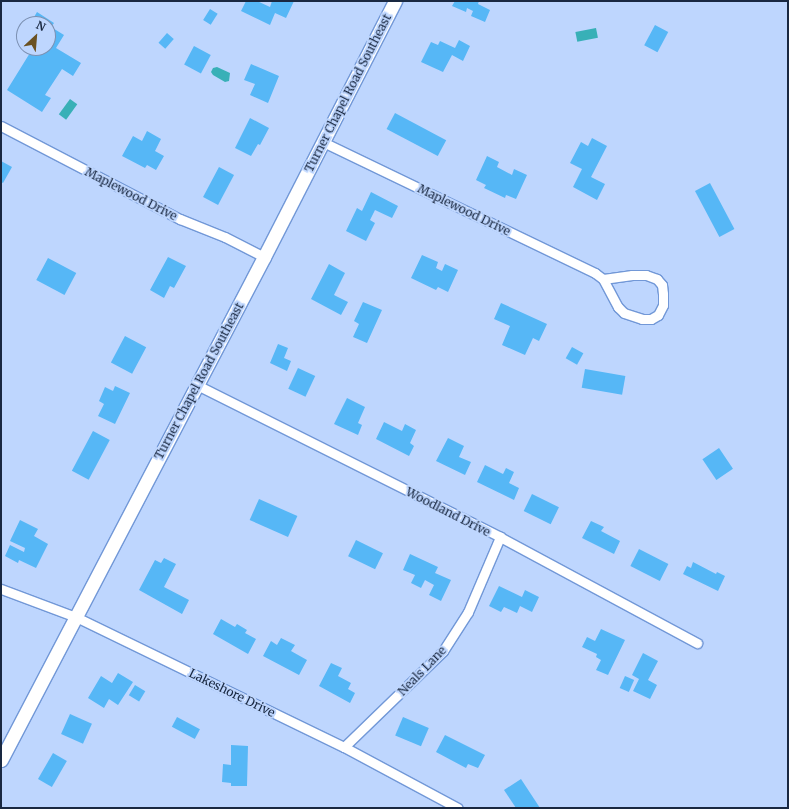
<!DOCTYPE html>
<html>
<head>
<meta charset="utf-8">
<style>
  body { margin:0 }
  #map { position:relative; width:789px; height:809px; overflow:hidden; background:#bed6fe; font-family:Merriweather,serif }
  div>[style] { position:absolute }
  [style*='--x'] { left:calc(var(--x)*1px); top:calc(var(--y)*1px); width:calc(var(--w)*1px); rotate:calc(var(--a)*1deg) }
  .water>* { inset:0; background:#38b0b7; transform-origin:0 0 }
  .building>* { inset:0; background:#56b7f6; transform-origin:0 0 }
  .roads { filter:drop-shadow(1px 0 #7298d7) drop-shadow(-1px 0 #7298d7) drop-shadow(0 1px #7298d7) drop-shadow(0 -1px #7298d7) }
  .street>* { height:9px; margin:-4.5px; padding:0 4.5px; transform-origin:4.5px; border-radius:4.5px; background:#fff }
  .secondary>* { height:13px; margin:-6.5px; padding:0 6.5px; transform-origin:6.5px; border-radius:6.5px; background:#fff }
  span { translate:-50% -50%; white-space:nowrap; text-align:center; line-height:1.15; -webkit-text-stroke:4px #bed6fe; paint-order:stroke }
  .street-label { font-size:12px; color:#192841 }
  .frame { position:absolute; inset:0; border:2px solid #192841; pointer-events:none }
  .north { position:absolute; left:16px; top:16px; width:40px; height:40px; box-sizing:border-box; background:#bed6fe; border:1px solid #7c90b2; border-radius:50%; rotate:26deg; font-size:11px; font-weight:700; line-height:16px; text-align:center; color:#192841 }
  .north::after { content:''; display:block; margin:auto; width:14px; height:18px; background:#6a5122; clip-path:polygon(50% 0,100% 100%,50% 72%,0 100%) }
</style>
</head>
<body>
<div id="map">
  <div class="water">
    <i style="left:596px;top:28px;width:10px;height:21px;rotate:79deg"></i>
    <i style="clip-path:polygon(217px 67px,230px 73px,229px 81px,225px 82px,213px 75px,211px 72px,213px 68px)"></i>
    <i style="left:70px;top:99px;width:9px;height:19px;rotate:36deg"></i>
  </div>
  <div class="building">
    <i style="clip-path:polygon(246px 1px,257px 1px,270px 7px,272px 1px,294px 1px,286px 18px,275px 13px,270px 25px,241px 11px)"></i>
    <i style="clip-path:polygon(455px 1px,479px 1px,478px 4px,490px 10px,485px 22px,471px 16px,473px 11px,467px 8px,466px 12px,452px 6px)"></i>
    <i style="left:210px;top:9px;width:9px;height:13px;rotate:32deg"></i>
    <i style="clip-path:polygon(37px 12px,54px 23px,51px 27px,64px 35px,56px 48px,81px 63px,73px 76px,62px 69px,45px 95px,51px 98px,42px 112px,7px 90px,33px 48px,48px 48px,48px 24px,30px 24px)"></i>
    <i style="left:655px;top:25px;width:15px;height:23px;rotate:28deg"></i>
    <i style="left:167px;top:33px;width:9px;height:13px;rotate:41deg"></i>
    <i style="clip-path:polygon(459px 40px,470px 46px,463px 61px,452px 55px,443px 72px,421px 62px,431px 42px,438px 45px,440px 41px,455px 48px)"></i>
    <i style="left:194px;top:46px;width:19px;height:21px;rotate:28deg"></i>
    <i style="clip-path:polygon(251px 64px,279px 76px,268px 103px,250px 95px,255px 84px,244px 80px)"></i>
    <i style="left:395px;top:113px;width:58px;height:18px;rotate:28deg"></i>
    <i style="clip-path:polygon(250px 118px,269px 128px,260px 145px,258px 144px,251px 156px,235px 148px)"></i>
    <i style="clip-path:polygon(147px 131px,161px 139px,155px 151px,164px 156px,156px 170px,147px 165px,145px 168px,122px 156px,133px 136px,142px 141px)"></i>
    <i style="clip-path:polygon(592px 138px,607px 146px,591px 177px,605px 184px,597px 200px,573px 187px,582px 169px,570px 163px,581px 142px,588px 146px)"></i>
    <i style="clip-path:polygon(487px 156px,499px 162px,497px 167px,512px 175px,514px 169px,527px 175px,516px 199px,506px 195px,505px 198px,484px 188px,486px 185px,476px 180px)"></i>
    <i style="clip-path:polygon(1px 161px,12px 167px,3px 183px,1px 182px)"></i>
    <i style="left:219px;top:167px;width:17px;height:34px;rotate:28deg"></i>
    <i style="left:710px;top:183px;width:52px;height:17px;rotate:62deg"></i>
    <i style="clip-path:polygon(371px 192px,398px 206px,392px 218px,375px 210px,370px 220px,375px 223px,366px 241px,346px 231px,357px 208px,362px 211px)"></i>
    <i style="clip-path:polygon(422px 255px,438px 262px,436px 268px,442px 271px,445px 264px,458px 270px,448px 292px,438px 287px,436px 290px,411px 278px)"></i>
    <i style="clip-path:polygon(168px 257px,186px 266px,174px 288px,170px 286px,164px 298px,150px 290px)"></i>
    <i style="left:48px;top:258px;width:32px;height:25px;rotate:28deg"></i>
    <i style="clip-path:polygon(329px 264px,345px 273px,334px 295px,348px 302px,341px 315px,311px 299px)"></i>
    <i style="clip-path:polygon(363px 302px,382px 310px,367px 343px,353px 337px,359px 324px,354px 321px)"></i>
    <i style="clip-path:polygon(501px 303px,547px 324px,539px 341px,533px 338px,525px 355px,502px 345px,510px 326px,494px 319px)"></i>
    <i style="left:125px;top:336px;width:24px;height:30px;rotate:28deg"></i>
    <i style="clip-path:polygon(278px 344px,288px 348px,284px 358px,291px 361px,287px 371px,270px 363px)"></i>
    <i style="left:572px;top:347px;width:13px;height:13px;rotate:29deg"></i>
    <i style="left:298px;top:368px;width:19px;height:23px;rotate:25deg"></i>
    <i style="left:585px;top:369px;width:41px;height:19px;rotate:10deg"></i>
    <i style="clip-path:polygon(115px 386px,130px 393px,115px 424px,98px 416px,104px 404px,99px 401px,105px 387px,113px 391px)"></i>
    <i style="clip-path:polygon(347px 398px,365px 407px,358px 423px,362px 425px,358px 435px,334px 424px)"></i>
    <i style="clip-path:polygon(384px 422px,402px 431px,405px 424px,416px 430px,410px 443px,414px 446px,409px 456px,376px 439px)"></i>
    <i style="left:93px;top:431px;width:19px;height:45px;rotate:28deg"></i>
    <i style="clip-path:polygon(448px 438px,464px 446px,459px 457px,471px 462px,465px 475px,436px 461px)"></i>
    <i style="left:719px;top:448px;width:25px;height:20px;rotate:56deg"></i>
    <i style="clip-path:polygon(485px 465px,503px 474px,506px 468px,514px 472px,509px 483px,519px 488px,514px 500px,477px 482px)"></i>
    <i style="left:532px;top:494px;width:30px;height:19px;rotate:26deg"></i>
    <i style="left:259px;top:499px;width:42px;height:23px;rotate:24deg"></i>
    <i style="clip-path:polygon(20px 520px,38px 529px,34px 536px,48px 544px,36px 568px,19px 560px,18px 563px,5px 556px,10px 545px,24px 552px,25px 548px,10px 541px)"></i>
    <i style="clip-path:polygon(591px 521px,604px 527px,601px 531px,620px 541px,614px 554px,582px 538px)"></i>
    <i style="left:356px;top:540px;width:30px;height:18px;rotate:26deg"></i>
    <i style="left:639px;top:549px;width:33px;height:19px;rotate:27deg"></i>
    <i style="clip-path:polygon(410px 554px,438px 567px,435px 573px,451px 580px,441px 601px,429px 595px,434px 585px,425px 580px,421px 588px,411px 583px,415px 575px,403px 570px)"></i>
    <i style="clip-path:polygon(164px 558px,176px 564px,164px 587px,189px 600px,182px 614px,139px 590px,155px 560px,161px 563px)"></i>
    <i style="clip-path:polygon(693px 562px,716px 574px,717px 572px,725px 576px,718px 591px,683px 574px,687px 566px,691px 568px)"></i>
    <i style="clip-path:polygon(499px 586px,522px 597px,525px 590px,539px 597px,532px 612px,520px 606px,517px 613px,504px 607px,501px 612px,489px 606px)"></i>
    <i style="clip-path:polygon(221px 619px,235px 627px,237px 624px,247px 630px,245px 633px,256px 639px,248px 654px,213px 634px)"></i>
    <i style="clip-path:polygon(601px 629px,625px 640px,608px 675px,596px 670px,601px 660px,596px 657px,597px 654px,582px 647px,587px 637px,595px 641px)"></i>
    <i style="clip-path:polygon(281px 638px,295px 645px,291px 651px,307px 660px,299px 675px,263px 656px,271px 641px,277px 645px)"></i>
    <i style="clip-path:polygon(643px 653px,658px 661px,648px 680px,657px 685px,650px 699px,633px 691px,639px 679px,632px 675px)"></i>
    <i style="clip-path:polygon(331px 663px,342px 668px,338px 676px,351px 683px,348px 689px,355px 693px,350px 703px,319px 686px)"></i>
    <i style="clip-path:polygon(118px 673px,133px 682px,118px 705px,109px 699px,104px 708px,88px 698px,101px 676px,112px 683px)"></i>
    <i style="left:625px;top:676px;width:10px;height:13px;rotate:24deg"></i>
    <i style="left:135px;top:685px;width:12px;height:12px;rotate:31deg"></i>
    <i style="left:70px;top:714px;width:24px;height:22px;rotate:24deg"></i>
    <i style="left:177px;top:717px;width:26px;height:11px;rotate:28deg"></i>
    <i style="left:403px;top:717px;width:28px;height:20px;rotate:23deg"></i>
    <i style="clip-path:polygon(445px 735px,485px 755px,478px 768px,468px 764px,466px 768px,436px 752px)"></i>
    <i style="clip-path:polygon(231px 745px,248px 746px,247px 786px,231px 786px,231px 783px,222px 782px,223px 764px,231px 765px)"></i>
    <i style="left:53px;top:753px;width:16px;height:30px;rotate:30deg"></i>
    <i style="clip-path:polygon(521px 779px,540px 808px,516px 808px,504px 790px)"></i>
  </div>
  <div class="roads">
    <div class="street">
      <i style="--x:1;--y:126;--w:202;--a:27.5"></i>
      <i style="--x:180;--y:219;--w:48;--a:21.8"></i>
      <i style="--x:225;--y:237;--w:44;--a:27.1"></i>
      <i style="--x:323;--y:142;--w:302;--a:25.7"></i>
      <i style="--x:595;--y:273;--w:10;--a:37"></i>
      <i style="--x:603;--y:279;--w:32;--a:62"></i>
      <i style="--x:618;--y:307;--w:8;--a:45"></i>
      <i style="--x:624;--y:313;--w:19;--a:18"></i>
      <i style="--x:642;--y:319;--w:9;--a:0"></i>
      <i style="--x:651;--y:319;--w:8;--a:-30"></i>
      <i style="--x:658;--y:315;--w:11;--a:-63"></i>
      <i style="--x:663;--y:305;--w:11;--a:-90"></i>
      <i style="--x:663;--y:294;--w:9;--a:-96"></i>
      <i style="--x:662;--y:285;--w:8;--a:-130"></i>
      <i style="--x:657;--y:279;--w:12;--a:-160"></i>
      <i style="--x:646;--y:275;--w:14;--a:180"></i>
      <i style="--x:632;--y:275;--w:29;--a:172"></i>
      <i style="--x:197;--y:385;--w:339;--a:26.6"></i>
      <i style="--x:500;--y:537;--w:224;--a:28.3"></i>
      <i style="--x:1;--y:589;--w:80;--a:20.5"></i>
      <i style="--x:76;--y:617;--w:298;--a:25.9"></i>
      <i style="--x:344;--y:747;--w:129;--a:28.2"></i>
      <i style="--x:344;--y:747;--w:138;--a:-44.1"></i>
      <i style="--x:443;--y:651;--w:46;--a:-57.3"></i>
      <i style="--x:468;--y:612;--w:82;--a:-66.9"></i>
    </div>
    <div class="secondary">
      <i style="--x:1;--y:760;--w:568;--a:-62.4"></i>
      <i style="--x:264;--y:257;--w:288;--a:-62.9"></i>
    </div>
  </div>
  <div class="street-label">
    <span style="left:348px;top:93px;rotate:-63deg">Turner Chapel Road Southeast</span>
    <span style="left:131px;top:194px;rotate:27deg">Maplewood Drive</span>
    <span style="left:464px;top:210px;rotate:26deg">Maplewood Drive</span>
    <span style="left:199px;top:381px;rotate:-62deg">Turner Chapel Road Southeast</span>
    <span style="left:448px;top:512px;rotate:27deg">Woodland Drive</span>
    <span style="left:422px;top:671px;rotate:-46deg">Neals Lane</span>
    <span style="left:232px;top:693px;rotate:26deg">Lakeshore Drive</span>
  </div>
  <div class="frame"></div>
  <div class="north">N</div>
</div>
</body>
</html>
